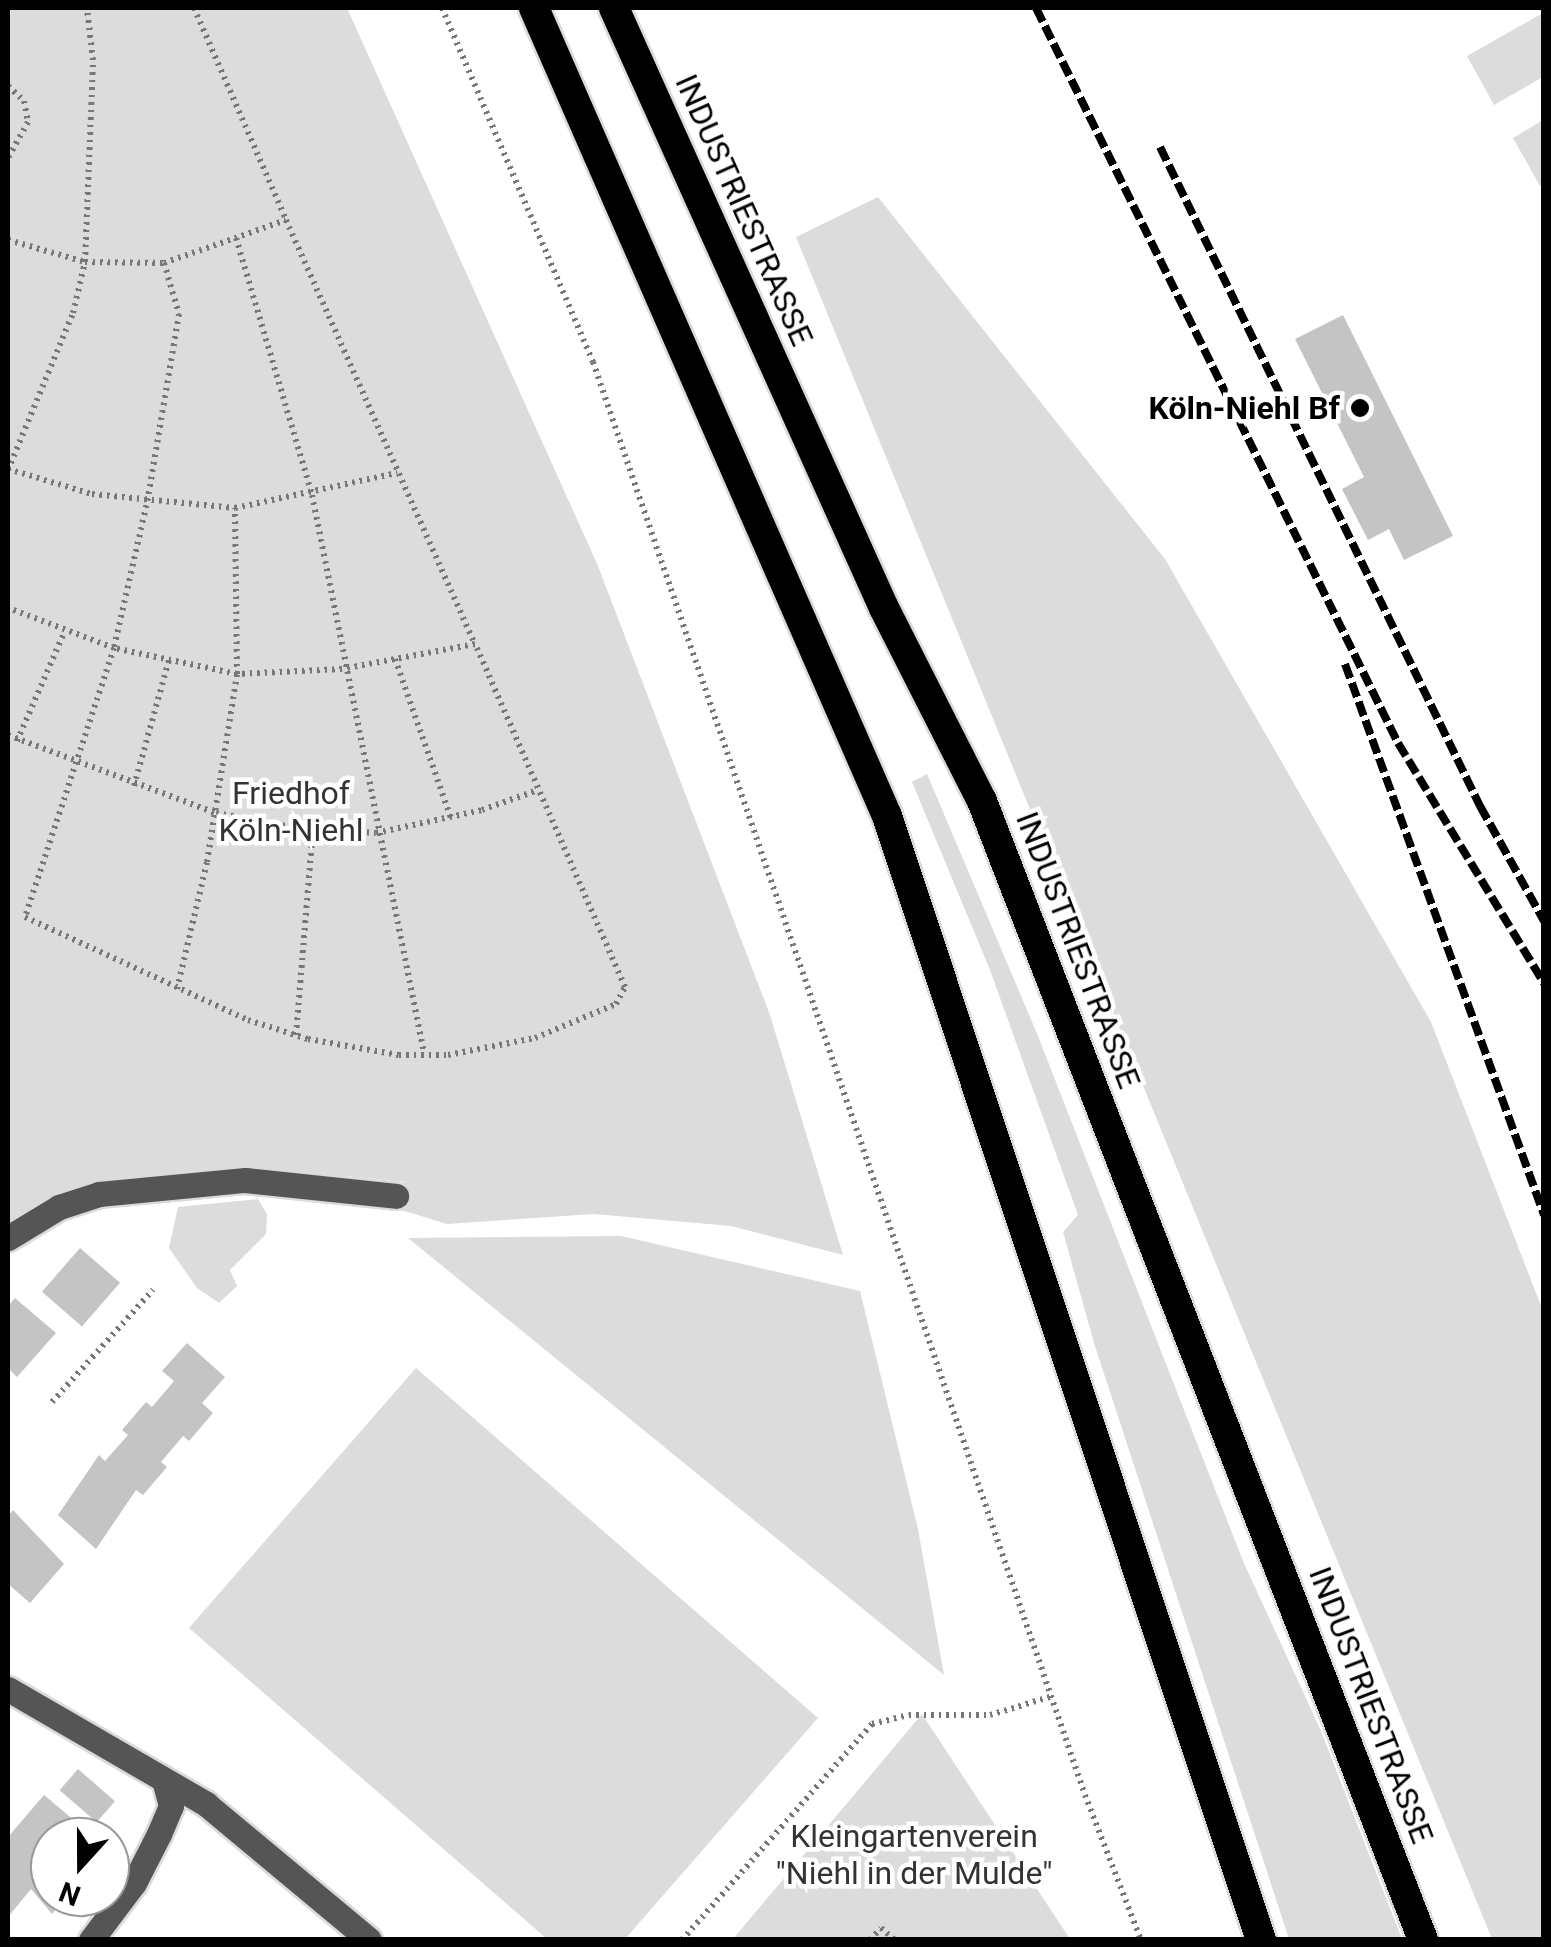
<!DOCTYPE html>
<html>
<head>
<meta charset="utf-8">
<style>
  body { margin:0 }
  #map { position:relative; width:1551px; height:1947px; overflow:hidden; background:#fff; font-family:Roboto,sans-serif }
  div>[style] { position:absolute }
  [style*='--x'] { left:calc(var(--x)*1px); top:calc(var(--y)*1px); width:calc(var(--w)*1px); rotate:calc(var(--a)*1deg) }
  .green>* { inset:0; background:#dcdcdc }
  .building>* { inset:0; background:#c4c4c4; transform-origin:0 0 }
  .path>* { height:6px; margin-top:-3px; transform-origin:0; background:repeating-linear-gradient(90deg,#777 0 2.5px,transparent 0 7.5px) }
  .roads { filter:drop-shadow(2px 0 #dbdbdb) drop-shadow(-2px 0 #dbdbdb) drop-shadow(0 2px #dbdbdb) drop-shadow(0 -2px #dbdbdb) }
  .minor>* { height:25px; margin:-12.5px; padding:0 12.5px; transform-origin:12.5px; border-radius:12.5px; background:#555 }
  .highway>* { height:30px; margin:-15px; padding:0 15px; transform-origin:15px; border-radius:15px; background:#000 }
  .rail>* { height:8px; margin-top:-4px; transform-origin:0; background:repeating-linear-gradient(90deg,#000 0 15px,transparent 0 20px) }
  .dots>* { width:28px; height:28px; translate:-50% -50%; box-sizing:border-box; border:5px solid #fff; border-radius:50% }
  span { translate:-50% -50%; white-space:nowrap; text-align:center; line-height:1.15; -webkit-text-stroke:9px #fff; paint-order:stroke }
  .street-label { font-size:32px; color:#000 }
  .poi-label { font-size:32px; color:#000; font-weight:700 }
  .right { translate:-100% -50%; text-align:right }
  .park-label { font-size:32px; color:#333 }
  .frame { position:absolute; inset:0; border:10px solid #000; pointer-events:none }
  .north { position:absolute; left:30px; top:1817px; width:100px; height:100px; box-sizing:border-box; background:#fff; border:2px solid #999; border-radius:50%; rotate:201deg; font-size:28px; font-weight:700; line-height:40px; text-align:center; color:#000 }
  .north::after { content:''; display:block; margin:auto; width:35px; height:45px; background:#000; clip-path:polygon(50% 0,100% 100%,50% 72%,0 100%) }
</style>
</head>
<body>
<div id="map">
  <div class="green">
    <i style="clip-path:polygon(8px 8px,347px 8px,598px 566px,770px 1015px,843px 1255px,731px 1226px,594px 1214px,447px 1224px,398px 1209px,404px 1182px,244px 1166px,61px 1192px,8px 1221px)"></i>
    <i style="clip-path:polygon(1543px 13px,1543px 77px,1494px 105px,1467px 56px)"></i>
    <i style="clip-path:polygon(1543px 120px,1543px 183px,1540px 186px,1513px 138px)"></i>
    <i style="clip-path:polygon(878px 197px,1165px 559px,1431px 1022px,1543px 1311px,1543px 1939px,1492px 1939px,796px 237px)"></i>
    <i style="clip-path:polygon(927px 774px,1038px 1036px,1243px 1561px,1321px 1731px,1402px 1939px,1289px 1939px,1094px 1343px,1063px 1232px,1078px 1215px,990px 970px,912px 782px)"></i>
    <i style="clip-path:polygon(258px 1199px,267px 1214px,266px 1234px,230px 1270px,237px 1286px,219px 1303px,197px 1288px,169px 1248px,178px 1207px)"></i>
    <i style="clip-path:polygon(621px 1236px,860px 1291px,918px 1529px,944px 1675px,408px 1238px)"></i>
    <i style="clip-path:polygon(416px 1368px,818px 1718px,625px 1939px,547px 1939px,189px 1628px)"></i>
    <i style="clip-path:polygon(922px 1714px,1070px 1939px,733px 1939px)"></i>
  </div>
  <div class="building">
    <i style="clip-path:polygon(1343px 315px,1453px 536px,1404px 560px,1389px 529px,1368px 540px,1342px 489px,1364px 477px,1295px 339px)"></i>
    <i style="left:80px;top:1248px;width:53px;height:58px;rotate:41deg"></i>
    <i style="clip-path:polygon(15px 1298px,56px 1333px,17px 1377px,8px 1368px,8px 1306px)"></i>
    <i style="clip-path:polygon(187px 1343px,225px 1377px,202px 1403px,213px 1413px,189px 1441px,183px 1436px,161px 1462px,167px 1467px,143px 1495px,136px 1490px,96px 1549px,58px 1515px,99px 1455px,105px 1461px,128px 1435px,122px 1430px,146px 1402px,152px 1407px,174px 1381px,162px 1371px)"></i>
    <i style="clip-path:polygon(13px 1510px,64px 1564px,30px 1603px,8px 1584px,8px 1516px)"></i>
    <i style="left:78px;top:1769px;width:49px;height:28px;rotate:41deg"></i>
    <i style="clip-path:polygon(44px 1795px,94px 1837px,50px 1837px,50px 1897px,66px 1897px,52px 1914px,31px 1889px,8px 1917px,8px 1837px)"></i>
  </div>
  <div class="path">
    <i style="--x:194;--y:8;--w:231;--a:66.5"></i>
    <i style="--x:442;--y:8;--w:385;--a:66.9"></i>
    <i style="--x:593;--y:362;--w:1515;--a:71.05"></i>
    <i style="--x:1085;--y:1795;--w:155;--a:68.9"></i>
    <i style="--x:8;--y:86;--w:22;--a:43"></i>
    <i style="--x:24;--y:101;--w:21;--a:79"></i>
    <i style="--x:28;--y:122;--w:41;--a:119.1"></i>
    <i style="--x:236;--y:238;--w:268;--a:73.5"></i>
    <i style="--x:312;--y:495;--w:569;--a:78.65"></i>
    <i style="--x:8;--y:240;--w:80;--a:15.9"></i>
    <i style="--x:85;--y:262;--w:79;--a:0.7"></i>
    <i style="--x:164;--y:263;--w:129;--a:-19.4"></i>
    <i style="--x:286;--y:220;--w:464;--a:66"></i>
    <i style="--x:475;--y:644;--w:135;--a:169.4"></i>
    <i style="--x:342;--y:669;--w:105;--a:177.3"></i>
    <i style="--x:237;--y:674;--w:126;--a:-168.1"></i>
    <i style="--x:114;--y:648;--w:113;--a:-159.3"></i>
    <i style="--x:164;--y:263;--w:53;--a:73.6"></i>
    <i style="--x:179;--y:314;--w:187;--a:99.6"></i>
    <i style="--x:148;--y:498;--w:154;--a:102.8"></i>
    <i style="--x:114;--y:648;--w:283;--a:108.3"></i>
    <i style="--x:25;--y:917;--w:246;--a:24.8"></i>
    <i style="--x:248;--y:1020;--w:63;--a:17.6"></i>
    <i style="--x:308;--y:1039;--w:92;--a:10"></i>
    <i style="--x:399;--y:1055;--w:49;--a:0"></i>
    <i style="--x:448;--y:1055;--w:89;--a:-11.1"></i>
    <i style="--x:535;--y:1038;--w:88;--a:-22.8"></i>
    <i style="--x:616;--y:1004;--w:19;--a:-62"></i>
    <i style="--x:625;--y:987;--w:374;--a:-113.6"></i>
    <i style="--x:8;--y:469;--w:88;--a:16.6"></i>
    <i style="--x:92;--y:494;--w:144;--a:5.6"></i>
    <i style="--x:235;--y:508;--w:166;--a:-12.2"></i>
    <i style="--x:8;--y:470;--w:170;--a:-67.5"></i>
    <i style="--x:73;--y:313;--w:52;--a:-76.8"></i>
    <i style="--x:85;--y:262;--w:202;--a:-87.7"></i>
    <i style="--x:93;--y:60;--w:52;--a:-96.6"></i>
    <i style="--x:395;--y:659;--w:169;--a:70.6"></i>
    <i style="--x:8;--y:735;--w:222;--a:20.6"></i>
    <i style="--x:216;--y:813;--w:77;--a:10.4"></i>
    <i style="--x:292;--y:827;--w:84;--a:4.1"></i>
    <i style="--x:376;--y:833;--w:108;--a:-12.2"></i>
    <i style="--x:482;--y:810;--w:59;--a:-19.7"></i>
    <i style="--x:17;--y:741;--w:118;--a:-66.5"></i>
    <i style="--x:134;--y:786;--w:131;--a:-74.5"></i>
    <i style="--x:177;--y:989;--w:130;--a:-76.7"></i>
    <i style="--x:207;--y:862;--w:190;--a:-80.9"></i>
    <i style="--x:237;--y:674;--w:166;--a:-90.7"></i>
    <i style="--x:296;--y:1035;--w:208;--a:-85.3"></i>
    <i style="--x:52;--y:1402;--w:151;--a:-48"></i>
    <i style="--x:682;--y:1940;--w:288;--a:-48.7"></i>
    <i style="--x:872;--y:1724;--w:38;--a:-14"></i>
    <i style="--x:909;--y:1715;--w:81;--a:0"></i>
    <i style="--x:990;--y:1715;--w:66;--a:-16.8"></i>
    <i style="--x:870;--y:1940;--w:16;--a:-47"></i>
    <i style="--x:881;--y:1928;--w:18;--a:41"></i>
  </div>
  <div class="roads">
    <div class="minor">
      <i style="--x:8;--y:1238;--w:60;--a:-31.3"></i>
      <i style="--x:59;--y:1207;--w:42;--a:-18"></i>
      <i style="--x:99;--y:1194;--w:147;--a:-5.5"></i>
      <i style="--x:245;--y:1180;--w:152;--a:6"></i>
      <i style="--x:8;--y:1689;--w:229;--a:30.1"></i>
      <i style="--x:206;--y:1804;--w:212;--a:39.8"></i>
      <i style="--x:91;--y:1940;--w:71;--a:-53"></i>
      <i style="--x:134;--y:1883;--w:55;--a:-63"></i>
      <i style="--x:159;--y:1834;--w:30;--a:-67"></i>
      <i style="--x:171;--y:1806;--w:24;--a:-105"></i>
    </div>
    <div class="highway">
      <i style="--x:534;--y:8;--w:882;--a:66.4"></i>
      <i style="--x:887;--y:816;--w:1185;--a:71.6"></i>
      <i style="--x:614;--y:8;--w:658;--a:65.77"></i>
      <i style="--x:884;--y:608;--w:216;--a:63.1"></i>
      <i style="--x:982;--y:801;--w:1221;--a:68.83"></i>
    </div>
  </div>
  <div class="rail">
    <i style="--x:1036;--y:8;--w:819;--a:63.78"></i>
    <i style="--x:1398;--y:743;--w:281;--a:58.7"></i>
    <i style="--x:1160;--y:147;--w:733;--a:64.1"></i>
    <i style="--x:1480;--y:806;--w:132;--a:60.9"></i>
    <i style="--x:1345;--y:664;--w:586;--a:70.14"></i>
  </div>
  <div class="dots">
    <i style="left:1360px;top:408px;background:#000"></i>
  </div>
  <div class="street-label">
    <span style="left:744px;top:210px;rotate:66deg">INDUSTRIESTRASSE</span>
    <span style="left:1078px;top:950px;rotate:69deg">INDUSTRIESTRASSE</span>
    <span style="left:1371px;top:1705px;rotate:69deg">INDUSTRIESTRASSE</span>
  </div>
  <div class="poi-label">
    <span class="right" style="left:1340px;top:408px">Köln-Niehl Bf</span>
  </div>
  <div class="park-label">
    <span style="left:291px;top:812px">Friedhof<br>Köln-Niehl</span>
    <span style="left:914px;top:1855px">Kleingartenverein<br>"Niehl in der Mulde"</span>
  </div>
  <div class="frame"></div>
  <div class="north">N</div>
</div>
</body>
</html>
